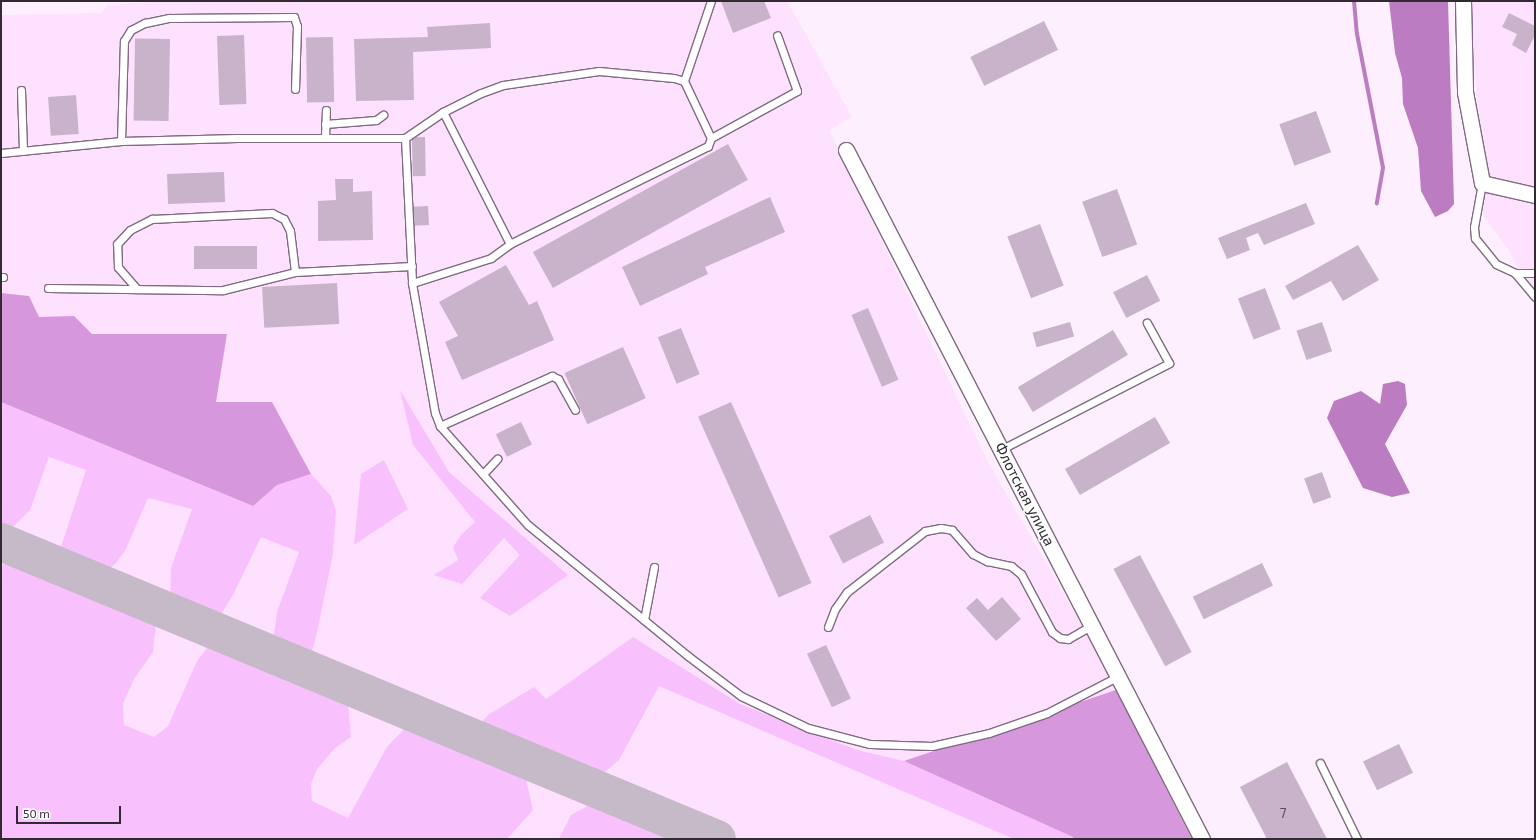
<!DOCTYPE html>
<html>
<head>
<meta charset="utf-8">
<style>
  body { margin:0 }
  #map { position:relative; width:1536px; height:840px; overflow:hidden; background:#fdeffe; font-family:"Exo 2",sans-serif }
  div>[style] { position:absolute }
  [style*='--x'] { left:calc(var(--x)*1px); top:calc(var(--y)*1px); width:calc(var(--w)*1px); rotate:calc(var(--a)*1deg) }
  .built>* { inset:0; background:#fde1ff }
  .green>* { inset:0; background:#f8c1fe }
  .forest>* { inset:0; background:#d797dd }
  .water>* { inset:0; background:#bb7cc1 }
  .stream>* { height:4px; margin:-2px; padding:0 2px; transform-origin:2px; border-radius:2px; background:#bb7cc1 }
  .taxiway>* { height:38px; margin:-19px; padding:0 19px; transform-origin:19px; border-radius:19px; background:#c7bac8 }
  .building>* { inset:0; background:#c8b3ca; transform-origin:0 0 }
  .roads { filter:drop-shadow(1px 0 #7f6b80) drop-shadow(-1px 0 #7f6b80) drop-shadow(0 1px #7f6b80) drop-shadow(0 -1px #7f6b80) }
  .lane>* { height:7px; margin:-3.5px; padding:0 3.5px; transform-origin:3.5px; border-radius:3.5px; background:#fff }
  .street>* { height:15px; margin:-7.5px; padding:0 7.5px; transform-origin:7.5px; border-radius:7.5px; background:#fff }
  span { translate:-50% -50%; white-space:nowrap; text-align:center; line-height:1.15; -webkit-text-stroke:3px #fff; paint-order:stroke }
  .number-label { font-size:13px; color:#584c59 }
  .number-label span { -webkit-text-stroke-width:0 }
  .street-label { font-size:15px; color:#322a33 }
  .frame { position:absolute; inset:0; border:2px solid #322a33; pointer-events:none }
  .scale { position:absolute; left:16px; top:806px; width:105px; height:18px; box-sizing:border-box; border:2px solid #322a33; border-top:0; padding-left:5px; font-size:12px; line-height:14px; white-space:nowrap; color:#322a33; -webkit-text-stroke:3px #fff; paint-order:stroke }
</style>
</head>
<body>
<div id="map">
  <div class="built">
    <i style="clip-path:polygon(166px 1px,787px 1px,852px 117px,829px 130px,988px 462px,1084px 629px,1192px 839px,1px 839px,1px 15px,101px 13px,108px 5px)"></i>
    <i style="clip-path:polygon(1471px 1px,1535px 1px,1535px 300px,1508px 249px,1483px 215px)"></i>
  </div>
  <div class="green">
    <i style="clip-path:polygon(400px 390px,449px 472px,568px 575px,510px 616px,480px 598px,520px 555px,504px 538px,462px 584px,434px 575px,458px 560px,453px 547px,461px 535px,475px 522px,413px 445px)"></i>
    <i style="clip-path:polygon(1px 402px,253px 506px,277px 485px,311px 474px,331px 496px,336px 511px,333px 554px,315px 642px,311px 653px,300px 653px,273px 642px,277px 612px,299px 552px,261px 537px,233px 595px,218px 619px,170px 600px,171px 568px,192px 509px,148px 498px,126px 549px,116px 563px,105px 572px,59px 553px,86px 470px,49px 457px,30px 510px,8px 532px,1px 528px)"></i>
    <i style="clip-path:polygon(384px 460px,408px 509px,354px 545px,361px 474px)"></i>
    <i style="clip-path:polygon(7px 562px,156px 624px,153px 652px,134px 679px,123px 704px,124px 725px,154px 737px,168px 726px,197px 661px,209px 646px,348px 704px,351px 737px,334px 749px,317px 769px,311px 784px,312px 801px,348px 818px,387px 747px,405px 728px,526px 779px,533px 810px,507px 839px,1px 839px,1px 567px)"></i>
    <i style="clip-path:polygon(633px 637px,740px 704px,857px 750px,904px 761px,1074px 837px,1074px 839px,1014px 839px,659px 686px,619px 760px,606px 771px,592px 774px,483px 730px,480px 724px,488px 715px,534px 687px,546px 699px)"></i>
    <i style="clip-path:polygon(591px 804px,675px 839px,559px 839px,571px 815px)"></i>
  </div>
  <div class="forest">
    <i style="clip-path:polygon(1px 293px,29px 296px,39px 317px,74px 316px,92px 334px,227px 334px,216px 402px,272px 402px,311px 474px,277px 485px,253px 506px,1px 402px)"></i>
    <i style="clip-path:polygon(1116px 690px,1192px 839px,1074px 839px,1073px 837px,904px 761px)"></i>
  </div>
  <div class="water">
    <i style="clip-path:polygon(1389px 1px,1448px 1px,1454px 204px,1448px 211px,1435px 217px,1421px 191px,1418px 148px,1403px 104px,1402px 78px,1395px 53px)"></i>
    <i style="clip-path:polygon(1398px 381px,1405px 384px,1407px 405px,1385px 444px,1410px 493px,1392px 497px,1363px 488px,1327px 418px,1334px 401px,1361px 391px,1380px 404px,1383px 384px)"></i>
  </div>
  <div class="stream">
    <i style="--x:1354;--y:1;--w:33;--a:85"></i>
    <i style="--x:1357;--y:34;--w:136;--a:79"></i>
    <i style="--x:1383;--y:168;--w:36;--a:100"></i>
  </div>
  <div class="taxiway">
    <i style="--x:1;--y:542;--w:775;--a:22.53"></i>
  </div>
  <div class="building">
    <i style="clip-path:polygon(721px 1px,764px 1px,771px 18px,733px 33px)"></i>
    <i style="clip-path:polygon(1509px 13px,1535px 26px,1535px 35px,1526px 53px,1512px 45px,1517px 34px,1502px 27px)"></i>
    <i style="left:1044px;top:21px;width:32px;height:82px;rotate:64deg"></i>
    <i style="clip-path:polygon(490px 23px,491px 48px,413px 52px,414px 100px,356px 101px,354px 39px,428px 37px,427px 27px)"></i>
    <i style="left:244px;top:35px;width:69px;height:27px;rotate:88deg"></i>
    <i style="left:333px;top:37px;width:65px;height:27px;rotate:89deg"></i>
    <i style="left:170px;top:39px;width:82px;height:35px;rotate:91deg"></i>
    <i style="left:76px;top:95px;width:39px;height:28px;rotate:86deg"></i>
    <i style="left:1316px;top:111px;width:44px;height:39px;rotate:70deg"></i>
    <i style="left:425px;top:137px;width:39px;height:13px;rotate:89deg"></i>
    <i style="left:728px;top:144px;width:41px;height:223px;rotate:61deg"></i>
    <i style="left:224px;top:172px;width:30px;height:57px;rotate:88deg"></i>
    <i style="clip-path:polygon(335px 179px,353px 179px,353px 192px,372px 191px,373px 240px,318px 241px,318px 201px,336px 200px)"></i>
    <i style="left:1117px;top:189px;width:59px;height:37px;rotate:70deg"></i>
    <i style="clip-path:polygon(770px 197px,785px 232px,705px 267px,708px 274px,640px 306px,622px 267px)"></i>
    <i style="clip-path:polygon(1306px 203px,1315px 224px,1264px 245px,1258px 233px,1246px 238px,1250px 250px,1227px 259px,1218px 238px)"></i>
    <i style="left:428px;top:206px;width:19px;height:15px;rotate:87deg"></i>
    <i style="left:1040px;top:224px;width:66px;height:35px;rotate:69deg"></i>
    <i style="clip-path:polygon(1358px 245px,1379px 280px,1343px 301px,1331px 281px,1293px 300px,1285px 286px)"></i>
    <i style="left:194px;top:246px;width:63px;height:23px"></i>
    <i style="clip-path:polygon(506px 265px,529px 305px,537px 301px,554px 340px,462px 380px,445px 342px,458px 336px,439px 302px)"></i>
    <i style="left:1147px;top:275px;width:29px;height:38px;rotate:63deg"></i>
    <i style="left:337px;top:283px;width:41px;height:75px;rotate:87deg"></i>
    <i style="left:1265px;top:288px;width:44px;height:29px;rotate:69deg"></i>
    <i style="left:868px;top:308px;width:78px;height:18px;rotate:67deg"></i>
    <i style="left:1070px;top:322px;width:15px;height:39px;rotate:74deg"></i>
    <i style="left:1322px;top:322px;width:31px;height:27px;rotate:71deg"></i>
    <i style="left:681px;top:328px;width:50px;height:25px;rotate:68deg"></i>
    <i style="left:1113px;top:330px;width:29px;height:111px;rotate:59deg"></i>
    <i style="left:623px;top:347px;width:56px;height:64px;rotate:66deg"></i>
    <i style="left:731px;top:402px;width:198px;height:36px;rotate:66deg"></i>
    <i style="left:1155px;top:417px;width:30px;height:104px;rotate:60deg"></i>
    <i style="left:521px;top:422px;width:25px;height:28px;rotate:64deg"></i>
    <i style="left:1322px;top:472px;width:27px;height:19px;rotate:70deg"></i>
    <i style="left:870px;top:515px;width:31px;height:46px;rotate:63deg"></i>
    <i style="left:1140px;top:555px;width:110px;height:30px;rotate:62deg"></i>
    <i style="left:1262px;top:563px;width:25px;height:77px;rotate:64deg"></i>
    <i style="clip-path:polygon(1002px 597px,1021px 619px,996px 641px,966px 608px,977px 598px,988px 610px)"></i>
    <i style="left:826px;top:645px;width:59px;height:21px;rotate:65deg"></i>
    <i style="left:1399px;top:744px;width:32px;height:40px;rotate:64deg"></i>
    <i style="clip-path:polygon(1287px 762px,1327px 839px,1267px 839px,1240px 787px)"></i>
  </div>
  <div class="roads">
    <div class="lane">
      <i style="--x:684;--y:81;--w:84;--a:-71.4"></i>
      <i style="--x:21;--y:90;--w:61;--a:88.1"></i>
      <i style="--x:443;--y:112;--w:148;--a:63.1"></i>
      <i style="--x:325;--y:124;--w:51;--a:-4.5"></i>
      <i style="--x:376;--y:120;--w:9;--a:-36"></i>
      <i style="--x:325;--y:138;--w:28;--a:-88"></i>
      <i style="--x:405;--y:138;--w:145;--a:87.2"></i>
      <i style="--x:412;--y:283;--w:132;--a:80"></i>
      <i style="--x:435;--y:413;--w:14;--a:69"></i>
      <i style="--x:440;--y:426;--w:132;--a:48.4"></i>
      <i style="--x:528;--y:525;--w:207;--a:39.3"></i>
      <i style="--x:688;--y:656;--w:66;--a:37"></i>
      <i style="--x:741;--y:696;--w:74;--a:25.5"></i>
      <i style="--x:808;--y:728;--w:64;--a:14.5"></i>
      <i style="--x:870;--y:744;--w:62;--a:1.8"></i>
      <i style="--x:932;--y:746;--w:58;--a:-12.8"></i>
      <i style="--x:989;--y:733;--w:61;--a:-19"></i>
      <i style="--x:1047;--y:713;--w:81;--a:-27.2"></i>
      <i style="--x:711;--y:138;--w:98;--a:-28.7"></i>
      <i style="--x:797;--y:91;--w:59;--a:-109.7"></i>
      <i style="--x:121;--y:141;--w:100;--a:-88.3"></i>
      <i style="--x:124;--y:41;--w:13;--a:-58"></i>
      <i style="--x:131;--y:30;--w:16;--a:-27"></i>
      <i style="--x:145;--y:23;--w:25;--a:-12"></i>
      <i style="--x:169;--y:18;--w:125;--a:-0.5"></i>
      <i style="--x:294;--y:17;--w:9;--a:72"></i>
      <i style="--x:297;--y:26;--w:63;--a:91.8"></i>
      <i style="--x:1;--y:153;--w:121;--a:-5.7"></i>
      <i style="--x:121;--y:141;--w:116;--a:-1.5"></i>
      <i style="--x:237;--y:138;--w:168;--a:0"></i>
      <i style="--x:405;--y:138;--w:46;--a:-34.4"></i>
      <i style="--x:443;--y:112;--w:42;--a:-26.6"></i>
      <i style="--x:481;--y:93;--w:23;--a:-20"></i>
      <i style="--x:503;--y:85;--w:97;--a:-8.3"></i>
      <i style="--x:599;--y:71;--w:75;--a:5.3"></i>
      <i style="--x:674;--y:78;--w:10;--a:17"></i>
      <i style="--x:684;--y:81;--w:63;--a:64.7"></i>
      <i style="--x:711;--y:138;--w:9;--a:111"></i>
      <i style="--x:708;--y:146;--w:221;--a:153.7"></i>
      <i style="--x:510;--y:244;--w:24;--a:144"></i>
      <i style="--x:491;--y:258;--w:83;--a:162.4"></i>
      <i style="--x:1482;--y:183;--w:45;--a:100.3"></i>
      <i style="--x:1474;--y:227;--w:11;--a:85"></i>
      <i style="--x:1475;--y:238;--w:33;--a:51"></i>
      <i style="--x:1496;--y:264;--w:21;--a:25"></i>
      <i style="--x:1515;--y:273;--w:31;--a:50"></i>
      <i style="--x:1515;--y:273;--w:20;--a:0"></i>
      <i style="--x:1;--y:277;--w:2;--a:0"></i>
      <i style="--x:48;--y:288;--w:175;--a:0.7"></i>
      <i style="--x:223;--y:290;--w:74;--a:-14"></i>
      <i style="--x:295;--y:272;--w:117;--a:-2.9"></i>
      <i style="--x:137;--y:289;--w:29;--a:-131"></i>
      <i style="--x:118;--y:267;--w:23;--a:-92"></i>
      <i style="--x:117;--y:244;--w:19;--a:-47"></i>
      <i style="--x:130;--y:230;--w:25;--a:-27"></i>
      <i style="--x:152;--y:219;--w:120;--a:-2.9"></i>
      <i style="--x:272;--y:213;--w:13;--a:27"></i>
      <i style="--x:284;--y:219;--w:13;--a:63"></i>
      <i style="--x:290;--y:231;--w:41;--a:83"></i>
      <i style="--x:440;--y:426;--w:123;--a:-24.1"></i>
      <i style="--x:552;--y:376;--w:7;--a:27"></i>
      <i style="--x:558;--y:379;--w:35;--a:61"></i>
      <i style="--x:1002;--y:449;--w:188;--a:-27.2"></i>
      <i style="--x:1169;--y:363;--w:46;--a:-118.8"></i>
      <i style="--x:483;--y:474;--w:21;--a:-47"></i>
      <i style="--x:644;--y:620;--w:54;--a:-79.3"></i>
      <i style="--x:828;--y:627;--w:19;--a:-69"></i>
      <i style="--x:835;--y:609;--w:21;--a:-55"></i>
      <i style="--x:847;--y:592;--w:99;--a:-38"></i>
      <i style="--x:925;--y:531;--w:16;--a:-11"></i>
      <i style="--x:941;--y:528;--w:11;--a:10"></i>
      <i style="--x:952;--y:530;--w:32;--a:49"></i>
      <i style="--x:973;--y:554;--w:16;--a:27"></i>
      <i style="--x:987;--y:561;--w:25;--a:12"></i>
      <i style="--x:1011;--y:566;--w:13;--a:39"></i>
      <i style="--x:1021;--y:574;--w:66;--a:61.9"></i>
      <i style="--x:1052;--y:632;--w:10;--a:37"></i>
      <i style="--x:1060;--y:638;--w:8;--a:7"></i>
      <i style="--x:1068;--y:639;--w:28;--a:-30"></i>
      <i style="--x:1320;--y:763;--w:85;--a:64"></i>
    </div>
    <div class="street">
      <i style="--x:1463;--y:1;--w:91;--a:88.7"></i>
      <i style="--x:1465;--y:92;--w:93;--a:79.4"></i>
      <i style="--x:1482;--y:183;--w:54;--a:12.8"></i>
      <i style="--x:846;--y:150;--w:776;--a:62.68"></i>
    </div>
  </div>
  <div class="number-label">
    <span style="left:1283px;top:813px">7</span>
  </div>
  <div class="street-label">
    <span style="left:1025px;top:494px;rotate:63deg">Флотская улица</span>
  </div>
  <div class="frame"></div>
  <div class="scale">50 m</div>
</div>
</body>
</html>
